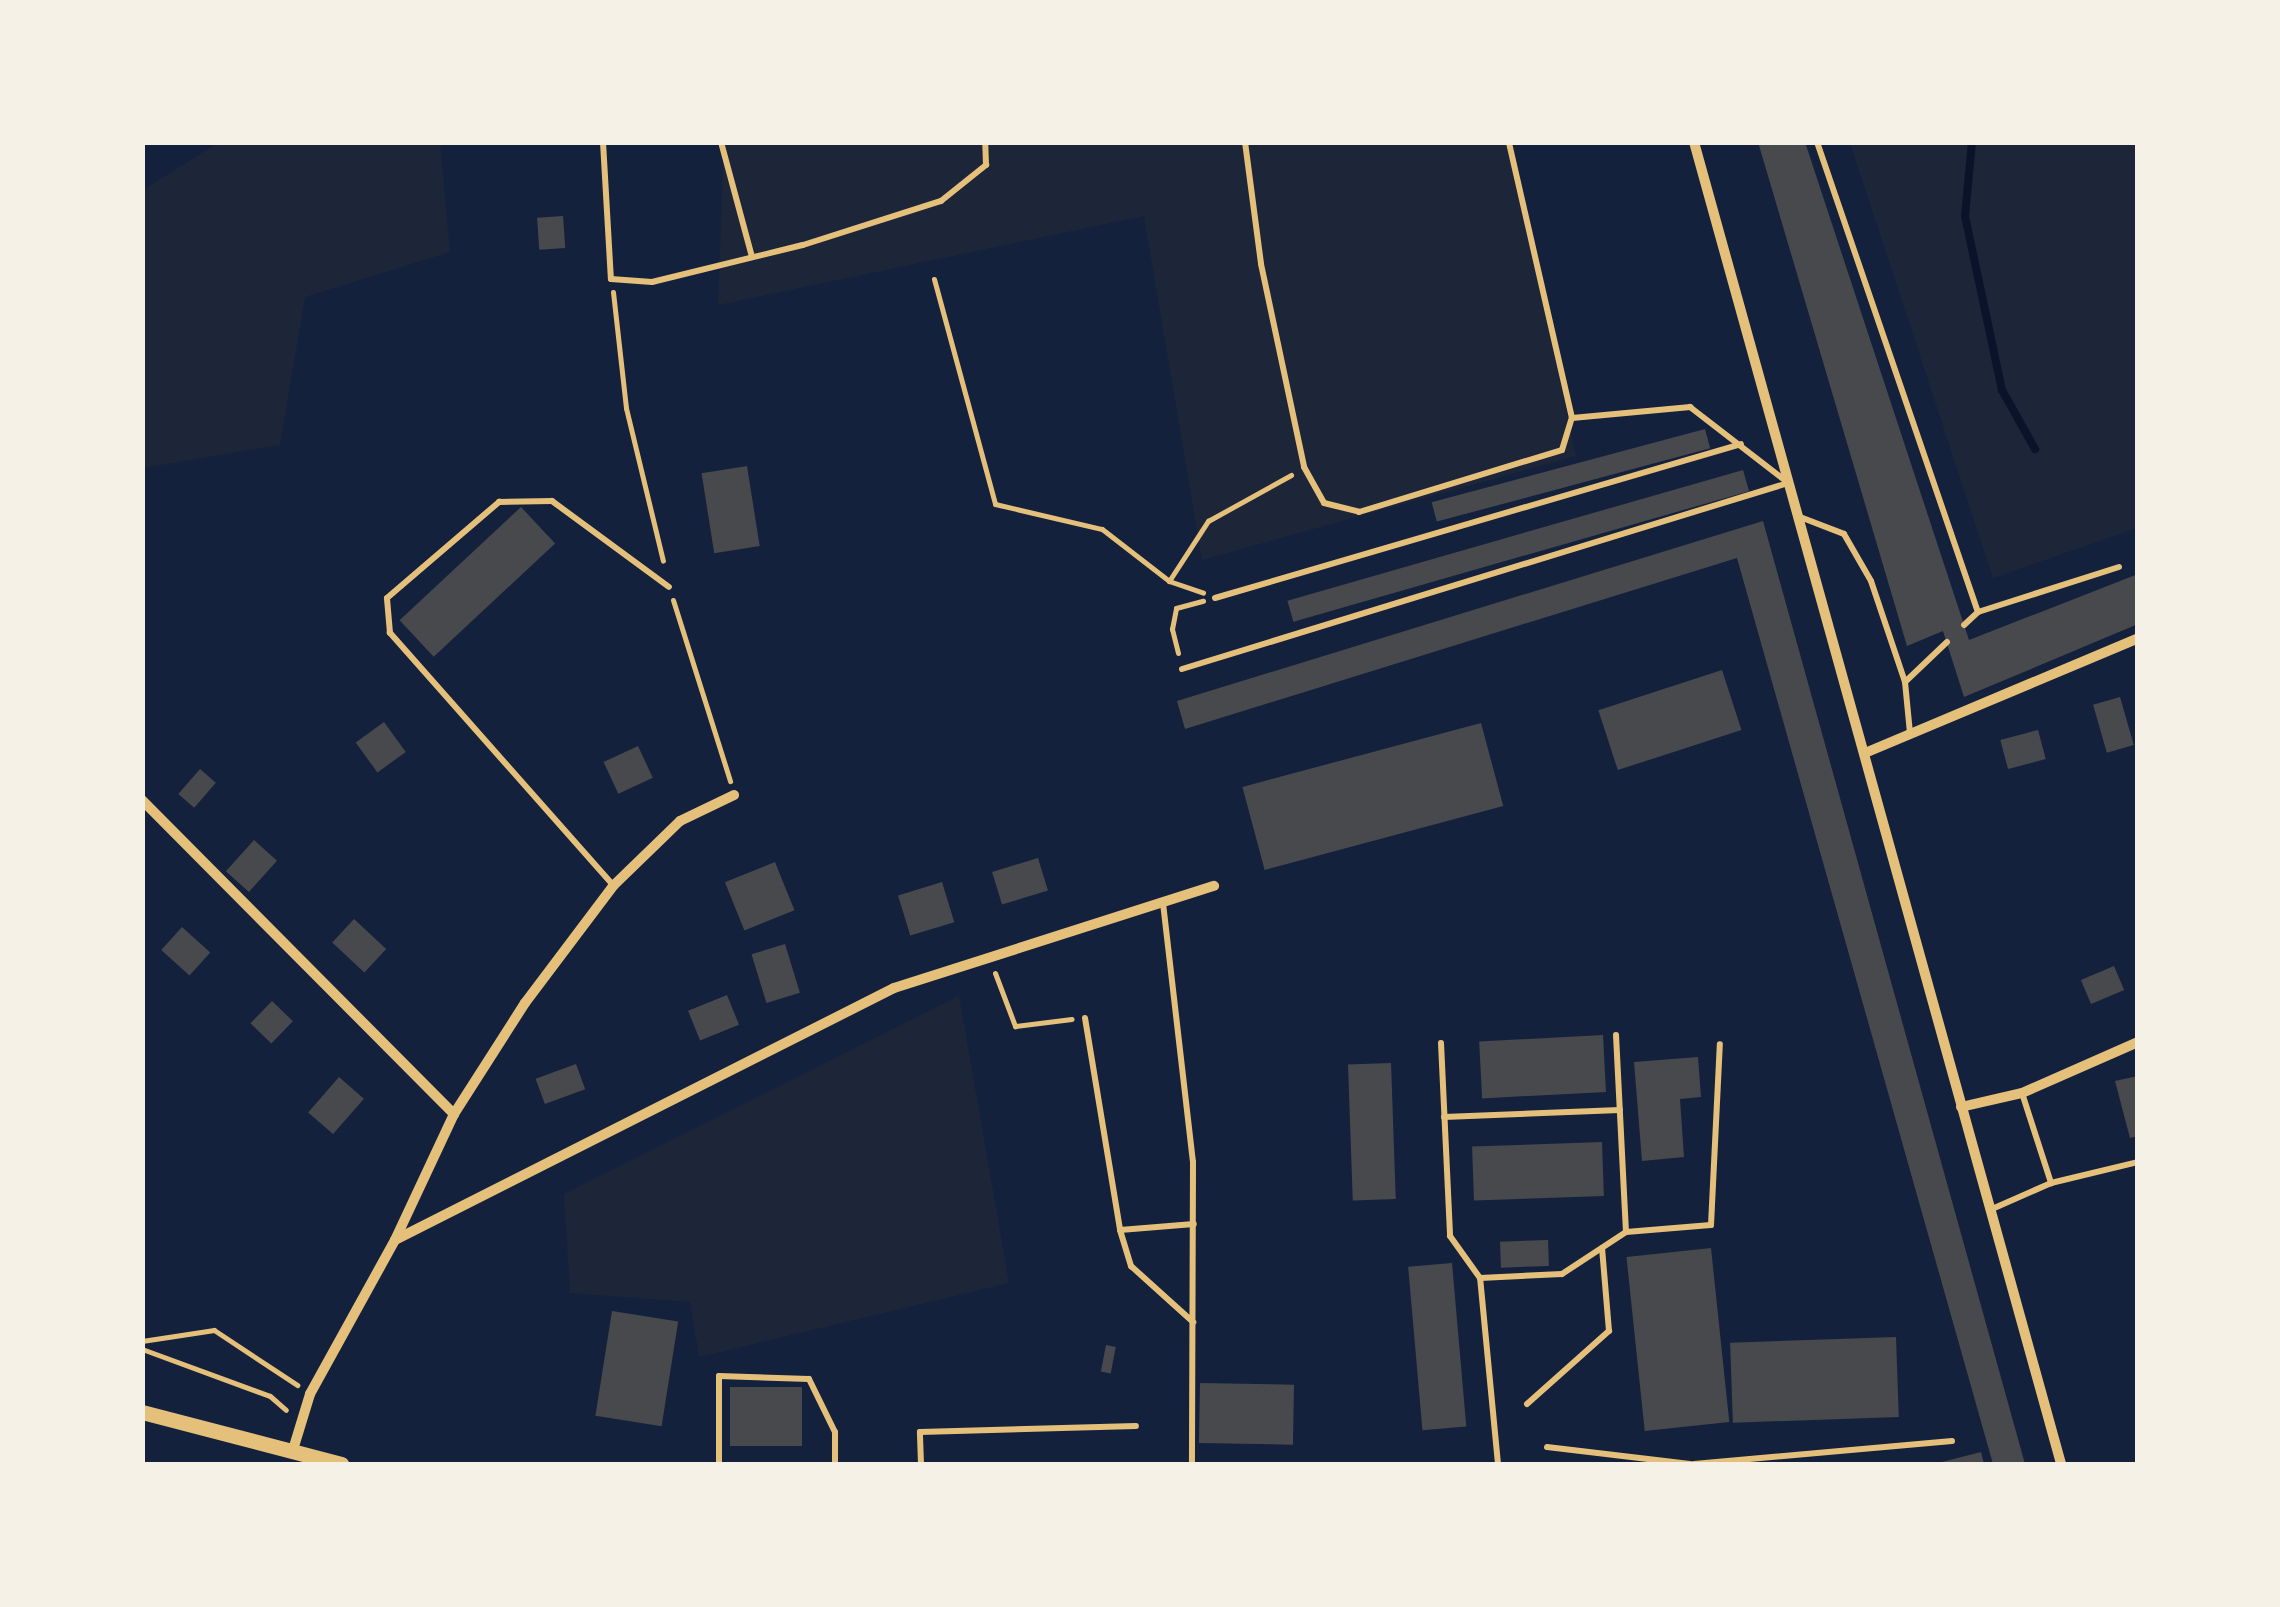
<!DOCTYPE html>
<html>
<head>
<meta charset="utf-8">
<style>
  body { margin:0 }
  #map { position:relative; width:2280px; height:1607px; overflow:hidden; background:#14213d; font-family:Commissioner,sans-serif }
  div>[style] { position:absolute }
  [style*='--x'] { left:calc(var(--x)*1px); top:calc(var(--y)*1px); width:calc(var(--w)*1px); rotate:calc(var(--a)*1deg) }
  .green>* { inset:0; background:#1d2539 }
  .stream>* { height:8px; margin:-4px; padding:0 4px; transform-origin:4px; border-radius:4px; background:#0b132b }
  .building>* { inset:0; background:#48494c; transform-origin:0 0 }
  .path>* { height:5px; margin:-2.5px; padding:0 2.5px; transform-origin:2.5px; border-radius:2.5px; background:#e5c07b }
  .service>* { height:6px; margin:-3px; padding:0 3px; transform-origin:3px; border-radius:3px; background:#e5c07b }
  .minor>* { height:10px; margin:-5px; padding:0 5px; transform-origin:5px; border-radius:5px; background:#e5c07b }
  .secondary>* { height:15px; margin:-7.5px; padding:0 7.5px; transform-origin:7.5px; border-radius:7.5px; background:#e5c07b }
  span { translate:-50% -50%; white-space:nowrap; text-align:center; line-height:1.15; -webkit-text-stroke:9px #f6f1e7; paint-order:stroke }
  .frame { position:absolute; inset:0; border:145px solid #f6f1e7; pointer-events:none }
</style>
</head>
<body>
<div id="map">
  <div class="green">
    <i style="clip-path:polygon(218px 143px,440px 143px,450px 252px,305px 297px,280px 445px,143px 468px,143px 190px)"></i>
    <i style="clip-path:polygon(724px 143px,1509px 143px,1576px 456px,1202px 560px,1144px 216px,718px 305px)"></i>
    <i style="clip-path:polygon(1850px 143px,2137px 143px,2137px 528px,1993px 578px)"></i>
    <i style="clip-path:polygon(959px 996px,1009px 1283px,699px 1357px,690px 1302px,570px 1293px,564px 1194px)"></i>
  </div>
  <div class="stream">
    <i style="--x:1972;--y:142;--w:74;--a:95.4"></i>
    <i style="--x:1965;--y:216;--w:178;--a:78"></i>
    <i style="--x:2002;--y:390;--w:68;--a:60.8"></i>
  </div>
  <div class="building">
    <i style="clip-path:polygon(1758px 142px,1805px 142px,1969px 640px,2138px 574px,2138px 624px,1964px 697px,1943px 631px,1907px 646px)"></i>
    <i style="left:563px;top:216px;width:32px;height:26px;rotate:86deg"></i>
    <i style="left:1705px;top:429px;width:20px;height:283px;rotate:75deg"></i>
    <i style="left:747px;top:466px;width:81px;height:46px;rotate:81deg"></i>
    <i style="left:1743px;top:470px;width:22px;height:474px;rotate:74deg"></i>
    <i style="left:521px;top:507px;width:50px;height:166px;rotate:47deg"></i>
    <i style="clip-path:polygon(1763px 521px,2025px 1464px,1993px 1464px,1737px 558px,1185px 729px,1177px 701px)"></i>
    <i style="left:1722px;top:670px;width:63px;height:130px;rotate:72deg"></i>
    <i style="left:2120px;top:697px;width:50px;height:28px;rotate:74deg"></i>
    <i style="left:384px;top:722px;width:37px;height:35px;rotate:54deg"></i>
    <i style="left:1481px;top:723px;width:86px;height:247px;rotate:75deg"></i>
    <i style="left:2038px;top:730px;width:30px;height:39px;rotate:75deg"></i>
    <i style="left:638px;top:746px;width:35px;height:38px;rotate:65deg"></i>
    <i style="left:200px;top:769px;width:21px;height:33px;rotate:41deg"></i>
    <i style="left:254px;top:840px;width:31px;height:42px;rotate:42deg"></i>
    <i style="left:1038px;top:858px;width:34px;height:48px;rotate:73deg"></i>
    <i style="left:775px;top:862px;width:52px;height:54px;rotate:68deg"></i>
    <i style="left:942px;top:882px;width:42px;height:46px;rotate:73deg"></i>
    <i style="left:354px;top:919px;width:44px;height:32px;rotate:43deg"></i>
    <i style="left:182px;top:927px;width:38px;height:31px;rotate:42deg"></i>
    <i style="left:785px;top:944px;width:51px;height:35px;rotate:73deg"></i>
    <i style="left:2114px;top:966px;width:26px;height:36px;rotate:67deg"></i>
    <i style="left:727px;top:995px;width:32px;height:42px;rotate:68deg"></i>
    <i style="left:272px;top:1001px;width:29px;height:31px;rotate:44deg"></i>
    <i style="left:1603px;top:1035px;width:57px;height:124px;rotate:87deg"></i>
    <i style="clip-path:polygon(1698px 1057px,1701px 1097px,1680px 1099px,1684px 1157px,1642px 1161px,1634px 1062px)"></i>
    <i style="left:1391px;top:1063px;width:136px;height:43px;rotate:88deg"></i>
    <i style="left:576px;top:1064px;width:27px;height:43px;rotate:70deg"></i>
    <i style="clip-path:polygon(2138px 1076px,2138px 1136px,2130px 1138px,2115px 1081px)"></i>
    <i style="left:339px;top:1077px;width:33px;height:47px;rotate:41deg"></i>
    <i style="left:1602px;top:1142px;width:54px;height:130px;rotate:88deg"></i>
    <i style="left:1548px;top:1240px;width:26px;height:48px;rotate:88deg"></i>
    <i style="left:1711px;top:1248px;width:175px;height:85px;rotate:84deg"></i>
    <i style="left:1452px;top:1263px;width:164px;height:44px;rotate:85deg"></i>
    <i style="left:612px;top:1311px;width:67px;height:106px;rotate:9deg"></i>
    <i style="left:1896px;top:1337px;width:80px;height:166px;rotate:88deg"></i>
    <i style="left:1106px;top:1345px;width:10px;height:27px;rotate:11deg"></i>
    <i style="left:1200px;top:1383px;width:94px;height:60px;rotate:1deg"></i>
    <i style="left:730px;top:1387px;width:72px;height:59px"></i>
    <i style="clip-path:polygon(1981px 1452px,1984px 1464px,1938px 1464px,1938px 1463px)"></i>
  </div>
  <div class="path">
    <i style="--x:934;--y:279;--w:233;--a:74.8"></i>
    <i style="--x:995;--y:504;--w:110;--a:13.2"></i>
    <i style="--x:1102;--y:529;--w:85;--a:37.8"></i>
    <i style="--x:1169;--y:581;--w:36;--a:19"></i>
    <i style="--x:613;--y:292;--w:117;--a:83.6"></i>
    <i style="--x:626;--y:408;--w:157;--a:76.4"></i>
    <i style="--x:1169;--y:581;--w:72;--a:-57"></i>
    <i style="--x:1208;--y:521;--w:95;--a:-29"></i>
    <i style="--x:673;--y:600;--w:190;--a:72.5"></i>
    <i style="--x:1178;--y:653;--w:25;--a:-104"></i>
    <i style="--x:1172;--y:629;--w:21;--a:-79"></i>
    <i style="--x:1176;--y:608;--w:28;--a:-15"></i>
    <i style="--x:995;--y:973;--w:57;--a:69.3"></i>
    <i style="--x:1015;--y:1026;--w:57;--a:-7"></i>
    <i style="--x:142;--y:1341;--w:73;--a:-8.7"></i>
    <i style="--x:214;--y:1330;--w:100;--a:33.5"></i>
    <i style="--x:142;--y:1349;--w:136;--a:20.2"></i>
    <i style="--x:270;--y:1396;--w:21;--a:41"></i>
  </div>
  <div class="service">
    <i style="--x:603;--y:142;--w:137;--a:86.7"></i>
    <i style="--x:611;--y:279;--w:41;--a:4.2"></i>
    <i style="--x:652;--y:282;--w:155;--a:-13.8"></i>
    <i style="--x:803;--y:245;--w:145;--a:-17.7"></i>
    <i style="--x:941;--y:201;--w:58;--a:-38.7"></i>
    <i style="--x:986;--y:165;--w:23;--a:-92"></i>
    <i style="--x:721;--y:142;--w:119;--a:74.9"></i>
    <i style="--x:1245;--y:142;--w:123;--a:82.5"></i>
    <i style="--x:1261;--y:264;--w:208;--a:78"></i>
    <i style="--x:1304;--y:467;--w:41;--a:60.9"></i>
    <i style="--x:1324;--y:503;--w:36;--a:14"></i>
    <i style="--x:1359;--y:512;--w:212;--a:-17"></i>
    <i style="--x:1562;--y:450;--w:34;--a:-73"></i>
    <i style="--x:1572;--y:418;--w:283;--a:-102.9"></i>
    <i style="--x:1817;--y:142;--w:497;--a:71.1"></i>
    <i style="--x:1978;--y:612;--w:19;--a:137"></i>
    <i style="--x:1572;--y:418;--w:119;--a:-5.3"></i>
    <i style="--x:1690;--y:407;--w:123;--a:37.7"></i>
    <i style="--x:1800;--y:517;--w:47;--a:21.1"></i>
    <i style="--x:1844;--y:534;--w:54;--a:60.1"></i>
    <i style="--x:1871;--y:581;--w:107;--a:71.4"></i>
    <i style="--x:1215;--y:598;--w:548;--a:-16.32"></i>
    <i style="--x:1978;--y:612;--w:148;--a:-17.7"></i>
    <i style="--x:1182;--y:669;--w:634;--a:-17.06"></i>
    <i style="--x:1910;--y:733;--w:51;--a:-95.6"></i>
    <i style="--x:1905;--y:682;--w:58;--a:-43.6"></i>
    <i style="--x:613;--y:885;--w:337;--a:-131.5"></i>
    <i style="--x:390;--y:633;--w:35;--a:-95"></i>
    <i style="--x:387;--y:598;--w:148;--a:-40.6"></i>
    <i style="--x:499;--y:502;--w:53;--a:-1.1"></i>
    <i style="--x:552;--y:501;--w:145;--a:36.3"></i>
    <i style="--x:1163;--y:903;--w:261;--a:83.4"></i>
    <i style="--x:1193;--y:1162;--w:302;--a:90.2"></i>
    <i style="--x:1085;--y:1018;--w:215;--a:80.6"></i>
    <i style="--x:1120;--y:1230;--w:74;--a:-4.6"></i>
    <i style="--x:1616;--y:1035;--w:197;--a:87.1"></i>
    <i style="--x:1441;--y:1043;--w:193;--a:87.3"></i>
    <i style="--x:1450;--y:1236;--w:52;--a:54.5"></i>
    <i style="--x:2022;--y:1093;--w:95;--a:72.1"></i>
    <i style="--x:1444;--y:1117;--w:176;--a:-2.3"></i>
    <i style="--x:1992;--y:1209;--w:64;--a:-23.8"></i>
    <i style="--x:2051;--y:1183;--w:89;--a:-13.6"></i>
    <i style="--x:1120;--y:1230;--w:38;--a:73"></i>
    <i style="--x:1131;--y:1266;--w:84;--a:42.1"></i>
    <i style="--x:1527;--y:1404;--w:110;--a:-41.7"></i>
    <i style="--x:1609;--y:1331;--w:83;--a:-94.8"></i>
    <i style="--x:1547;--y:1447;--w:144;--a:6.8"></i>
    <i style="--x:719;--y:1464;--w:88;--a:-90"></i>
    <i style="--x:719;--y:1376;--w:90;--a:1.9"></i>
    <i style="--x:809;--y:1379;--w:59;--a:63.9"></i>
    <i style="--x:835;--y:1432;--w:32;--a:90"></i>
    <i style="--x:921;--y:1464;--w:32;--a:-92"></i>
    <i style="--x:920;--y:1432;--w:216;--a:-1.6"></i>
    <i style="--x:1498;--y:1464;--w:187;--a:-95.5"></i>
    <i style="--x:1480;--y:1278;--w:82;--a:-2.8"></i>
    <i style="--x:1562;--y:1274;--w:77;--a:-33.3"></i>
    <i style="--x:1626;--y:1232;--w:85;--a:-4.7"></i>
    <i style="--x:1711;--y:1225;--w:181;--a:-87.2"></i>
    <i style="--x:1694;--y:1464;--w:259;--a:-5.1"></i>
  </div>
  <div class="minor">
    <i style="--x:1694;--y:142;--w:1372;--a:74.48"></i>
    <i style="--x:1865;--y:753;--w:296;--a:-22.8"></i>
    <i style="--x:142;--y:800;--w:443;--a:45.2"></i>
    <i style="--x:1961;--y:1107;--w:63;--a:-12.9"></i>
    <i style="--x:2022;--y:1093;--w:127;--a:-23.7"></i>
    <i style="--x:395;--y:1240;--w:559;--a:-26.79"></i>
    <i style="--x:894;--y:988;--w:336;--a:-17.7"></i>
    <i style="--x:292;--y:1453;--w:62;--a:-73"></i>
    <i style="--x:310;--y:1394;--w:176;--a:-61.1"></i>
    <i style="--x:395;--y:1240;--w:139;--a:-64.9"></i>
    <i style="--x:454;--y:1114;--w:132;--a:-57.4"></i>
    <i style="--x:525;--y:1003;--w:148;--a:-53"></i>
    <i style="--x:614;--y:885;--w:92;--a:-44.1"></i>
    <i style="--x:680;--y:821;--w:60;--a:-25.7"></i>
  </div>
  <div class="secondary">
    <i style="--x:142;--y:1412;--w:206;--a:14.6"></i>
  </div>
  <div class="frame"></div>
</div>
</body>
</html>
